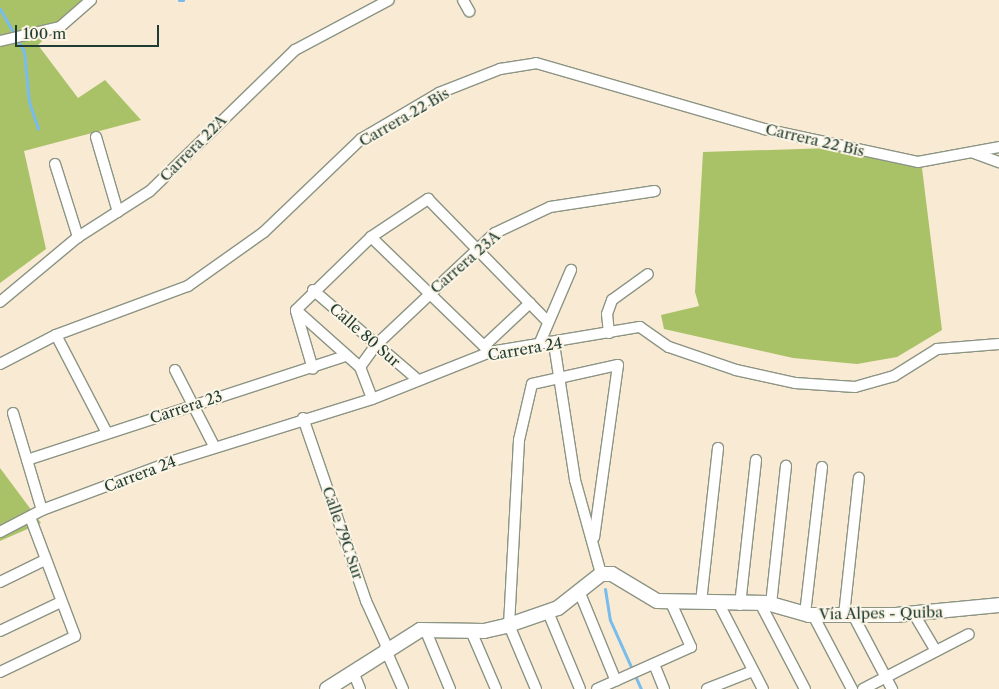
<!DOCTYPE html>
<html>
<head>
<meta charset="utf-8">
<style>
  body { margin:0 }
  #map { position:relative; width:999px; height:689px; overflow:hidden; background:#f8ead3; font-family:"Libre Caslon Text",serif }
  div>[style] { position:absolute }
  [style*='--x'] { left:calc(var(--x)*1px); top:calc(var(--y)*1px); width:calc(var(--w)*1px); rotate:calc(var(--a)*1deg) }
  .green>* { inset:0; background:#aac267 }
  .stream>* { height:3px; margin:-1.5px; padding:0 1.5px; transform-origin:1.5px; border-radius:1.5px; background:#78bcee }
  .roads { filter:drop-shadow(1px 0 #8c9484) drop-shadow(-1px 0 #8c9484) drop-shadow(0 1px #8c9484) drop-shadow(0 -1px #8c9484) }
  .street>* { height:10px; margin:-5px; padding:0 5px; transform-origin:5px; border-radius:5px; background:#fff }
  .secondary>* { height:14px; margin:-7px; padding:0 7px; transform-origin:7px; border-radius:7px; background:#fff }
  span { translate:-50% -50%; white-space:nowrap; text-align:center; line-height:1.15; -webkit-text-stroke:4px #fcf5e5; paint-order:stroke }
  .street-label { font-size:15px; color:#1f3d34 }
  .scale { position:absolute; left:15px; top:25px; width:144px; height:22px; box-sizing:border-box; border:2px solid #1f3d34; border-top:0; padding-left:6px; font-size:15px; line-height:18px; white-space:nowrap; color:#1f3d34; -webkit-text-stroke:4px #fcf5e5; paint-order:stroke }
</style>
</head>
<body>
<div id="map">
  <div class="green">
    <i style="clip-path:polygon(0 0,85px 0,38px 45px,78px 98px,105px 80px,141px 120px,24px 151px,46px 249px,0 283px)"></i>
    <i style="clip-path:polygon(831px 148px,922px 168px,942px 330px,897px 357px,857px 364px,793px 358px,664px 329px,661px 315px,699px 306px,695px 292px,703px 152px)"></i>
    <i style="clip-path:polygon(0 468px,41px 523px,0 541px)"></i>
  </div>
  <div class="stream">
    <i style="--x:179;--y:0;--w:4;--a:0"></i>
    <i style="--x:0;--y:9;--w:48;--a:60.3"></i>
    <i style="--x:24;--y:51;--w:51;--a:84.4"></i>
    <i style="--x:29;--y:102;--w:28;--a:71"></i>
    <i style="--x:605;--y:589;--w:31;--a:81"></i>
    <i style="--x:610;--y:620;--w:76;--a:65.8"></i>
  </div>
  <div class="roads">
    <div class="street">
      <i style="--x:463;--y:0;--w:13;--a:61"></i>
      <i style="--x:0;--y:41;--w:62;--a:-13.1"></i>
      <i style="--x:60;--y:27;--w:41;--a:-41.1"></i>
      <i style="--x:96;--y:137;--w:78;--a:73.7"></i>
      <i style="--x:974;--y:153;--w:27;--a:20"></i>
      <i style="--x:55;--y:164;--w:77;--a:72.5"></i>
      <i style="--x:371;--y:237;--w:165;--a:44"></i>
      <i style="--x:313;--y:290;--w:138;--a:40.6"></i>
      <i style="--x:0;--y:302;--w:102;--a:-39.8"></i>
      <i style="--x:78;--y:237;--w:85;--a:-32.6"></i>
      <i style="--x:150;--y:191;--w:202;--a:-44.2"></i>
      <i style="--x:295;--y:50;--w:106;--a:-28"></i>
      <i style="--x:296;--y:310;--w:105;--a:-44.2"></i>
      <i style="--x:371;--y:237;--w:69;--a:-33.7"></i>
      <i style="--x:428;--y:199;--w:172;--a:45.7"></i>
      <i style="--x:296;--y:310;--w:86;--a:41.7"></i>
      <i style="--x:360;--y:367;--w:34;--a:69"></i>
      <i style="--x:296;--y:311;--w:60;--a:73.7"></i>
      <i style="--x:609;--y:333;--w:19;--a:-96"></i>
      <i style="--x:607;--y:314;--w:15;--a:-70"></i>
      <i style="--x:612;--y:300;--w:44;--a:-35.8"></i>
      <i style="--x:56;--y:335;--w:110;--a:62.5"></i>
      <i style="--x:554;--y:344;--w:138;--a:81.2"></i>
      <i style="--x:575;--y:480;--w:98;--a:74.5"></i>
      <i style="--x:484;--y:346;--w:63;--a:-43.1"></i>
      <i style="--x:538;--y:347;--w:84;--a:-66.8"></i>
      <i style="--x:0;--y:364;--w:63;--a:-27.4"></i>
      <i style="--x:56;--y:335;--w:141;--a:-20.4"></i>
      <i style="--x:188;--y:286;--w:93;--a:-35.4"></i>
      <i style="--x:264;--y:232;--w:134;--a:-43.8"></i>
      <i style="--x:361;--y:139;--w:91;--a:-30.5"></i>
      <i style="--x:439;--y:93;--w:66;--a:-21.5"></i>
      <i style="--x:500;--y:69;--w:36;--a:-9"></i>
      <i style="--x:536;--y:63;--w:237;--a:16.1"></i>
      <i style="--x:764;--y:129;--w:157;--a:12.1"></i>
      <i style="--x:918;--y:162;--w:82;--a:-10.5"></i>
      <i style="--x:360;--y:367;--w:27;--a:-54"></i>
      <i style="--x:376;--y:345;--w:163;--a:-43.3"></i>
      <i style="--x:495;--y:233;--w:61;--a:-25.3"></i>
      <i style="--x:550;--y:207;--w:106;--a:-8.7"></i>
      <i style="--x:175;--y:370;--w:85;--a:62.8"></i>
      <i style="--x:13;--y:413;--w:101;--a:73.4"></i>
      <i style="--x:303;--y:418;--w:194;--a:71"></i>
      <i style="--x:366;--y:601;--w:51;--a:65.5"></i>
      <i style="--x:27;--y:460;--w:335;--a:-18.1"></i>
      <i style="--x:0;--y:532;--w:47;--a:-27.6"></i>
      <i style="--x:42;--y:510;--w:140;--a:-20.5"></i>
      <i style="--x:173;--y:461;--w:208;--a:-17.3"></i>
      <i style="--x:372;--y:399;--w:127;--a:-21.7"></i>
      <i style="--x:490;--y:352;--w:152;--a:-9.5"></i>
      <i style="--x:640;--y:327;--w:35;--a:35"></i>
      <i style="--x:669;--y:347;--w:71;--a:18.9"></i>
      <i style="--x:736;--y:370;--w:60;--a:12.4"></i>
      <i style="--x:795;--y:383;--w:60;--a:3.8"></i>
      <i style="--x:855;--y:387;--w:41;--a:-15.8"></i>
      <i style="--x:894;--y:376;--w:51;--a:-32.1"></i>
      <i style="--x:937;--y:349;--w:62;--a:-4.6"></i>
      <i style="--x:0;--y:582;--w:50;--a:-26.1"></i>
      <i style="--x:579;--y:591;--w:97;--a:67.7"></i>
      <i style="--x:701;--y:602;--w:155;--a:-83.7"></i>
      <i style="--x:718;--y:602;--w:98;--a:62.7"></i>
      <i style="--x:760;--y:603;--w:97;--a:62.4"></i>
      <i style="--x:771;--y:604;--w:139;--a:-83.8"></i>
      <i style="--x:740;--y:605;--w:146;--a:-83.7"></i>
      <i style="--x:548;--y:612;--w:83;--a:67.4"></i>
      <i style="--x:805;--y:614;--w:148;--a:-83.4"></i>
      <i style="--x:914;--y:614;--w:43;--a:59.3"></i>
      <i style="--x:813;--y:615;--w:84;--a:62.2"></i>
      <i style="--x:844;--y:615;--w:138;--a:-83.8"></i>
      <i style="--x:853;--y:615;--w:84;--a:62.2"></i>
      <i style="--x:425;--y:629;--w:65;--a:67.4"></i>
      <i style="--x:0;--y:631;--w:68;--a:-25.4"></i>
      <i style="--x:471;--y:631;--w:63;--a:66.7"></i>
      <i style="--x:385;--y:648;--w:45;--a:66.3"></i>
      <i style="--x:654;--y:664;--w:27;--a:68"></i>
      <i style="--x:0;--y:672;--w:83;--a:-25.6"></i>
      <i style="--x:75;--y:636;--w:127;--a:-110.7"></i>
      <i style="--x:354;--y:674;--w:16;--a:68"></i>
      <i style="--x:536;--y:689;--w:69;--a:-112.9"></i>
      <i style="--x:509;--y:625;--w:185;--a:-86.9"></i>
      <i style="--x:519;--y:440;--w:57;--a:-76.9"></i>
      <i style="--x:532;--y:384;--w:88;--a:-12.5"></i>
      <i style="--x:618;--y:365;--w:174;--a:97.9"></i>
      <i style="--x:597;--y:689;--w:103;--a:-24.1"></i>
      <i style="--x:691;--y:647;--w:48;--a:-114.4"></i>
      <i style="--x:707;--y:689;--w:49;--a:-21.4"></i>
      <i style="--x:863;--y:689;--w:119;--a:-27.4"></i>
    </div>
    <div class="secondary">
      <i style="--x:327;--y:689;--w:110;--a:-32.4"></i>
      <i style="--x:420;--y:630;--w:64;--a:0.9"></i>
      <i style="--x:484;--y:631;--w:23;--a:-13"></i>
      <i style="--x:506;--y:626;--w:55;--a:-19.1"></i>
      <i style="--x:558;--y:608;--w:55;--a:-38.3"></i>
      <i style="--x:601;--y:574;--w:11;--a:0"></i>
      <i style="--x:612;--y:574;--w:52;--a:31"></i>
      <i style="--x:657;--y:601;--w:110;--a:1"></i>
      <i style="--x:767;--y:603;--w:44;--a:15.9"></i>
      <i style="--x:809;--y:615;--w:87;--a:0"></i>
      <i style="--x:896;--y:615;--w:103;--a:-5.5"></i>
    </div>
  </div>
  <div class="street-label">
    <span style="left:404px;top:117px;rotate:-30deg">Carrera 22 Bis</span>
    <span style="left:815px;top:140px;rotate:13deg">Carrera 22 Bis</span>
    <span style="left:193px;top:148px;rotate:-45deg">Carrera 22A</span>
    <span style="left:465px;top:262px;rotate:-41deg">Carrera 23A</span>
    <span style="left:365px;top:335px;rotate:41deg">Calle 80 Sur</span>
    <span style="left:525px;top:349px;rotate:-10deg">Carrera 24</span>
    <span style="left:186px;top:407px;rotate:-18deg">Carrera 23</span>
    <span style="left:140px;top:474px;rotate:-21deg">Carrera 24</span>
    <span style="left:343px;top:533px;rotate:71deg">Calle 79C Sur</span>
    <span style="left:881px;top:613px;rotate:-1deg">Vía Alpes - Quiba</span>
  </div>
  <div class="scale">100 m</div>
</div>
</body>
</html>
